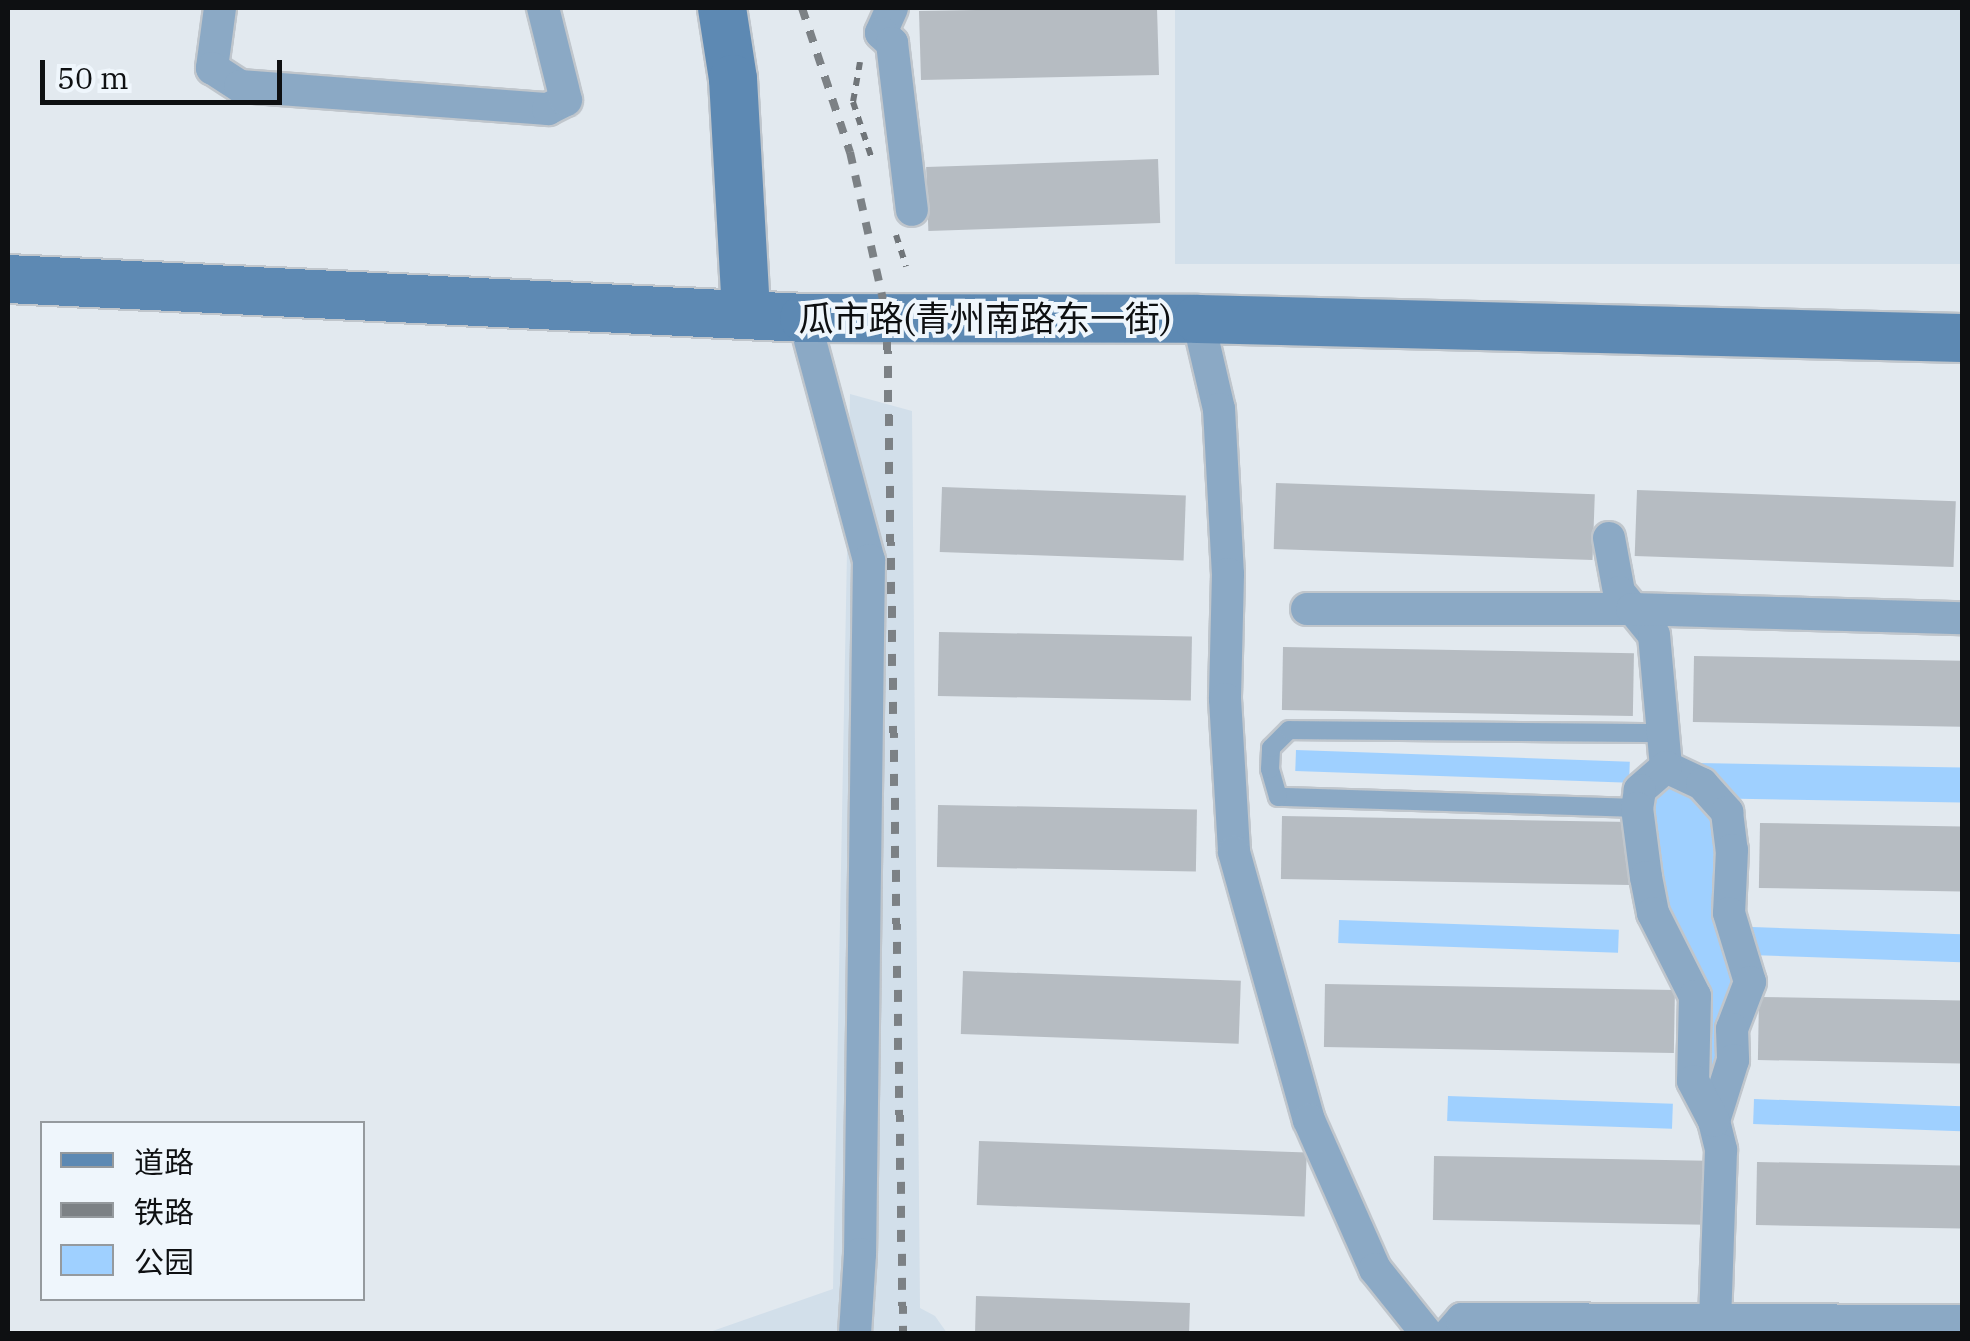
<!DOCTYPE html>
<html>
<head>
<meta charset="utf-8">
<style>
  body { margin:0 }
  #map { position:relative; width:1970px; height:1341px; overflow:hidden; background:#e2e9ef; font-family:"IBM Plex Serif","Noto Sans SC",serif }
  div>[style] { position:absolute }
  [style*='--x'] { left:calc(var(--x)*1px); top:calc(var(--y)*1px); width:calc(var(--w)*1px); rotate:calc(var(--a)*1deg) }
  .built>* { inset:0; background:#d2dfea; transform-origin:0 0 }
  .green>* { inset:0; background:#9fd0ff; transform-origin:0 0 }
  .building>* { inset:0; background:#b6bcc2; transform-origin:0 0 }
  .path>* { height:6px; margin-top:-3px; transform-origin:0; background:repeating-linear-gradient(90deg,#707579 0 8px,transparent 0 16px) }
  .roads { filter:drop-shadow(2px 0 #c0c6cc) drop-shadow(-2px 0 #c0c6cc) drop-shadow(0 2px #c0c6cc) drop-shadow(0 -2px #c0c6cc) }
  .lane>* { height:18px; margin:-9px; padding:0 9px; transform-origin:9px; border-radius:9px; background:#8ba9c5 }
  .street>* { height:32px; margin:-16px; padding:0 16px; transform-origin:16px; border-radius:16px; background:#8ba9c5 }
  .secondary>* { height:48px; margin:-24px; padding:0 24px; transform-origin:24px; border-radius:24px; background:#5d89b3 }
  .rail>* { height:8px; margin-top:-4px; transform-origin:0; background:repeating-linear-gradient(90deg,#7c8185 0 12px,transparent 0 24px) }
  span { translate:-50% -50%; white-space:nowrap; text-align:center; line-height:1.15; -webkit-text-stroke:8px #eff6fc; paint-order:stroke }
  .street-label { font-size:35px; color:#0e1012 }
  .frame { position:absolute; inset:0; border:10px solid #0e1012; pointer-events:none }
  .legend { position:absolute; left:40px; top:1121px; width:325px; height:180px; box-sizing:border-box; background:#eff6fc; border:2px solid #959a9e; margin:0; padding:12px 18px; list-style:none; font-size:30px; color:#0e1012 }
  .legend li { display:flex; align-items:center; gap:20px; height:50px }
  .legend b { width:50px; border:2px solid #959a9e }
  .scale { position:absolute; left:40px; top:60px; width:242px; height:45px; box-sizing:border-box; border:5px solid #0e1012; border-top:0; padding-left:12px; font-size:30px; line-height:35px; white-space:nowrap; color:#0e1012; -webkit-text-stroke:8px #eff6fc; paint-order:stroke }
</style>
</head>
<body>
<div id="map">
  <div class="built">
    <i style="left:1175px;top:8px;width:787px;height:256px"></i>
    <i style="clip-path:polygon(850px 394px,912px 411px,920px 1308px,935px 1316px,947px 1333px,704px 1334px,833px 1289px)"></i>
  </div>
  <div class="green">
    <i style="left:1296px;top:750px;width:334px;height:21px;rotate:2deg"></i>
    <i style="left:1698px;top:763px;width:264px;height:35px;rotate:1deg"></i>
    <i style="clip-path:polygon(1666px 767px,1727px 812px,1738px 948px,1714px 1121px,1691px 1055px,1637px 808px)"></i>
    <i style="left:1339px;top:920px;width:280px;height:23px;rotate:2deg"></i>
    <i style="left:1752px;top:927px;width:210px;height:28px;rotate:2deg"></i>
    <i style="left:1448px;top:1096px;width:225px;height:25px;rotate:2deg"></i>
    <i style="left:1754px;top:1099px;width:208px;height:25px;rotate:2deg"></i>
  </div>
  <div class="building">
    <i style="clip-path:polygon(1099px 8px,1157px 8px,1159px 75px,921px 80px,919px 11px)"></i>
    <i style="left:1158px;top:159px;width:64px;height:232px;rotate:88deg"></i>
    <i style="left:1276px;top:483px;width:319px;height:66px;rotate:2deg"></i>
    <i style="left:942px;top:487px;width:244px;height:65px;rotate:2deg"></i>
    <i style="left:1637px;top:490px;width:319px;height:66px;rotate:2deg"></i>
    <i style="left:939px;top:632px;width:253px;height:64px;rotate:1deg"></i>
    <i style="left:1283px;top:647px;width:351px;height:63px;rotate:1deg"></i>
    <i style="left:1694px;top:656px;width:268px;height:66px;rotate:1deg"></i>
    <i style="left:938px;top:805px;width:259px;height:62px;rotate:1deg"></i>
    <i style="left:1282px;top:816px;width:350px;height:63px;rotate:1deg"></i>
    <i style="left:1760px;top:823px;width:202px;height:65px;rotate:1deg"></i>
    <i style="left:963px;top:971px;width:278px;height:63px;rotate:2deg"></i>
    <i style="left:1325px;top:984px;width:350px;height:63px;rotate:1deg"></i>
    <i style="left:1759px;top:997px;width:203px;height:63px;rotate:1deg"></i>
    <i style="left:979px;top:1141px;width:328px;height:64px;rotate:2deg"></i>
    <i style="left:1434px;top:1156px;width:273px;height:64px;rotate:1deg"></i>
    <i style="left:1757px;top:1162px;width:205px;height:63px;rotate:1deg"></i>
    <i style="clip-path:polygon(976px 1296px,1190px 1303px,1189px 1334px,975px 1334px)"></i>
  </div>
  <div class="path">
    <i style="--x:860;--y:62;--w:41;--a:99.9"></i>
    <i style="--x:853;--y:102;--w:57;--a:71.6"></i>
    <i style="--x:896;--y:235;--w:33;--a:72"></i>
  </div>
  <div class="roads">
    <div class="lane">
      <i style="--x:1637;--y:808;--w:359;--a:-178.2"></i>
      <i style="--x:1278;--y:797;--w:29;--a:-106"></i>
      <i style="--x:1270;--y:769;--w:21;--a:-87"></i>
      <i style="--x:1271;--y:748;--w:25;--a:-45"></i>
      <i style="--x:1289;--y:730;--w:374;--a:0.5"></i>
    </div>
    <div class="street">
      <i style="--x:220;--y:8;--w:61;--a:97.6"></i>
      <i style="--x:212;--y:68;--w:33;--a:33"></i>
      <i style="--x:240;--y:86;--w:309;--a:4.3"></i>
      <i style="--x:548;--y:109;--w:20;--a:-27"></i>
      <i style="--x:566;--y:100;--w:95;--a:-104"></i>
      <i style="--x:892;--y:8;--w:27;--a:114"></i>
      <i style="--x:881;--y:33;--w:15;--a:42"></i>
      <i style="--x:892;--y:43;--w:168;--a:83.2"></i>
      <i style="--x:804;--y:318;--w:251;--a:75"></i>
      <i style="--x:869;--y:560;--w:694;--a:90.74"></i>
      <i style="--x:860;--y:1254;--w:80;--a:93.6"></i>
      <i style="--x:1198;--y:319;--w:92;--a:76.9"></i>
      <i style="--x:1219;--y:409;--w:165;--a:86.9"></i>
      <i style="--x:1228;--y:574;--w:125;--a:91.4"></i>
      <i style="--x:1225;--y:699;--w:153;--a:86.6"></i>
      <i style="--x:1234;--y:852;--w:278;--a:74.4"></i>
      <i style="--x:1309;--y:1120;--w:163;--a:66.1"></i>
      <i style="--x:1375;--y:1269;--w:83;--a:51.3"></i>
      <i style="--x:1609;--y:538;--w:55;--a:79.5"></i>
      <i style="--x:1619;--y:592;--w:55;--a:50.9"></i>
      <i style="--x:1654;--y:635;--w:133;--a:84.8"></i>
      <i style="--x:1307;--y:609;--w:325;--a:0"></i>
      <i style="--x:1632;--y:609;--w:330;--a:1.6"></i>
      <i style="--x:1666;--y:767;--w:40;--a:25"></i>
      <i style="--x:1702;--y:784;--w:38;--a:48"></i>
      <i style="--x:1727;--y:812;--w:38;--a:83"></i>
      <i style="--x:1732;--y:850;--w:63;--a:92.7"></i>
      <i style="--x:1729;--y:913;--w:72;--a:73.1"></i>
      <i style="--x:1750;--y:982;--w:50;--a:111"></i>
      <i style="--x:1732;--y:1029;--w:31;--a:88"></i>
      <i style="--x:1733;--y:1060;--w:64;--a:107.3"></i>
      <i style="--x:1714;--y:1121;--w:30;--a:76"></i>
      <i style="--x:1721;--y:1150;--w:170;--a:92"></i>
      <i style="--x:1666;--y:767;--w:35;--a:139"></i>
      <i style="--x:1640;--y:790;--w:18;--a:99"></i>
      <i style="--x:1637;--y:808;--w:70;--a:82.6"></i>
      <i style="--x:1646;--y:877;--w:37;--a:79"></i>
      <i style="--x:1653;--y:913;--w:93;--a:63.2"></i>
      <i style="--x:1695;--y:996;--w:85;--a:91.3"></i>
      <i style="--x:1693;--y:1081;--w:45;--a:62.3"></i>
      <i style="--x:1449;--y:1334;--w:20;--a:-49"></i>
      <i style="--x:1462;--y:1319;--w:500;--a:0.23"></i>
    </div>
    <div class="secondary">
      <i style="--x:722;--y:8;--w:72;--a:81.2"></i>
      <i style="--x:733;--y:79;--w:236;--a:86.8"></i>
      <i style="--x:8;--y:279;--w:797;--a:2.8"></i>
      <i style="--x:804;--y:318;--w:394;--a:0.1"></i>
      <i style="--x:1198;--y:319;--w:764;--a:1.42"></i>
    </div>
  </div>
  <div class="rail">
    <i style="--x:802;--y:8;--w:152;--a:71.6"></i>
    <i style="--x:850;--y:152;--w:170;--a:77.4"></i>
    <i style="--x:887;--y:318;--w:1016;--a:89.1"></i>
  </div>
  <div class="street-label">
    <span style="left:985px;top:318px">瓜市路(青州南路东一街)</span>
  </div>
  <div class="frame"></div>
  <ul class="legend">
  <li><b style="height:12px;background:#5d89b3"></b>道路</li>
  <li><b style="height:12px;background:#7c8185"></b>铁路</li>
  <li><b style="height:28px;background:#9fd0ff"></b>公园</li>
  </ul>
  <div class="scale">50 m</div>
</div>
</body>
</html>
